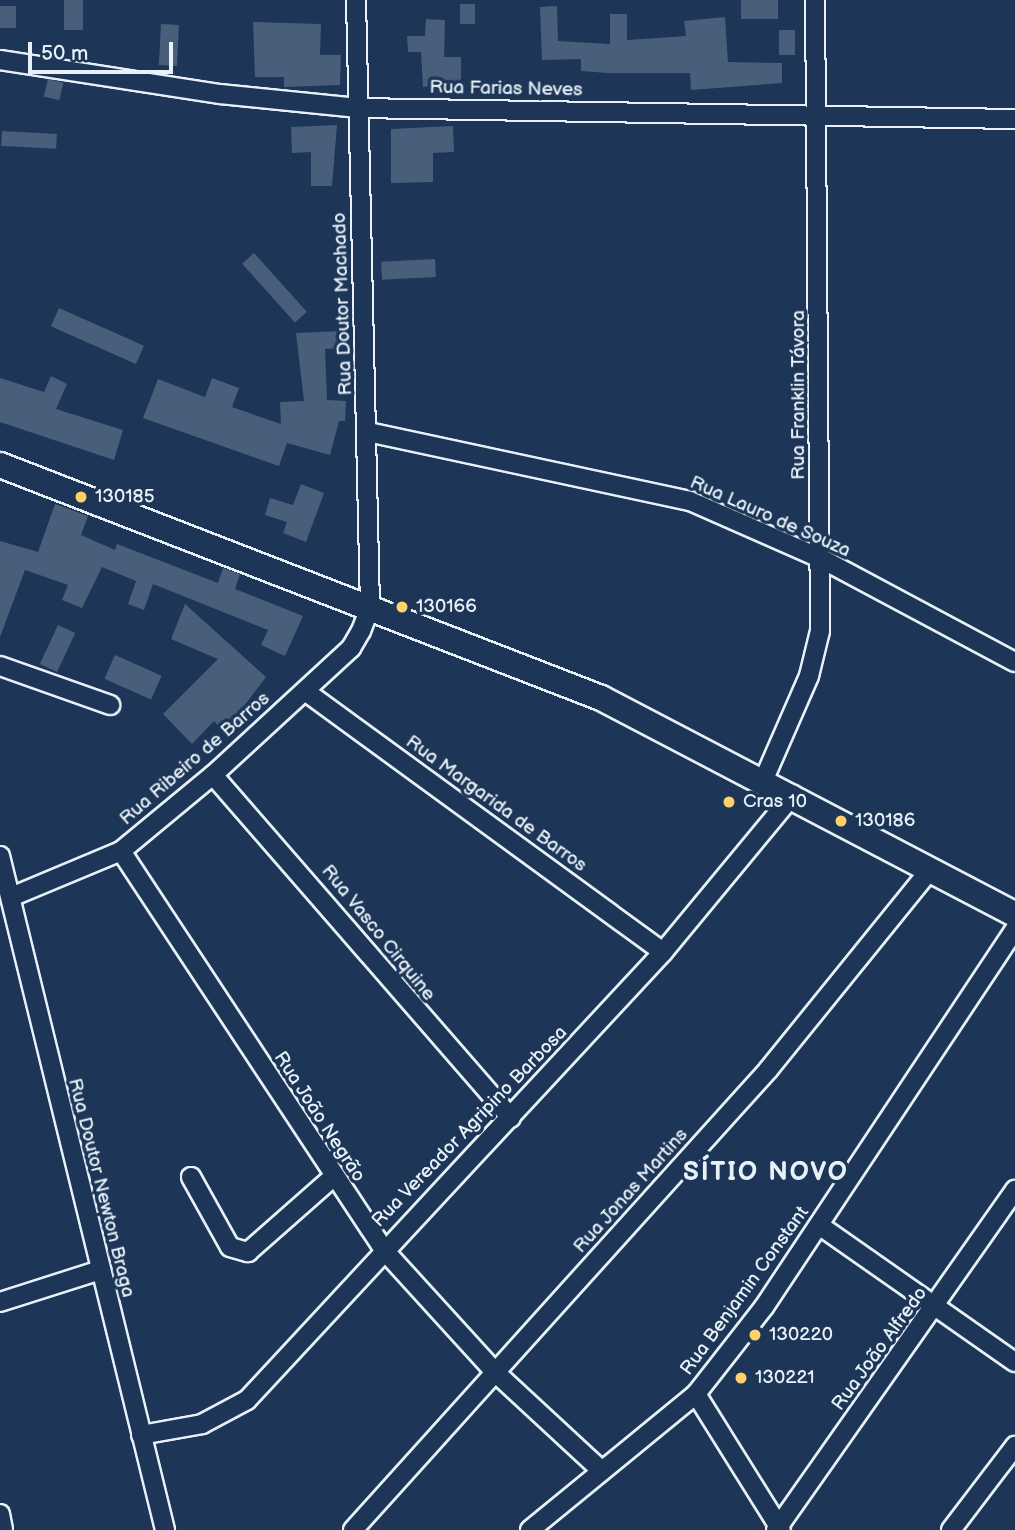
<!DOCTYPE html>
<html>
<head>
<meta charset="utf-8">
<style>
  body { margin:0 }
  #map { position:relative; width:1015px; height:1530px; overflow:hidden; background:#1d3557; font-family:"Balsamiq Sans",sans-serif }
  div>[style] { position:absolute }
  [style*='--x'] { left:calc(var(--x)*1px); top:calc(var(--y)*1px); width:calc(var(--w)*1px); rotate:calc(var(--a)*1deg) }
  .building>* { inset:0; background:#495e7a; transform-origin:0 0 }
  .roads { filter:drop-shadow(2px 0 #e8f1f8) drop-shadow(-2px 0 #e8f1f8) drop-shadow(0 2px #e8f1f8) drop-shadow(0 -2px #e8f1f8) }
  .street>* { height:18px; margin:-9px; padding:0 9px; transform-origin:9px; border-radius:9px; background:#1d3557 }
  .secondary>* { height:24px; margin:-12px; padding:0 12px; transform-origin:12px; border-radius:12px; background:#1d3557 }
  .dots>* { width:19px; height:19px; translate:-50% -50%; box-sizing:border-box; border:4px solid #1d3557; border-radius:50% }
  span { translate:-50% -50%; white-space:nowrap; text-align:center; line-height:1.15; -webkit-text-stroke:7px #1d3557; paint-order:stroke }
  .street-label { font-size:19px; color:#e8f1f8 }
  .poi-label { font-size:19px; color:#e8f1f8 }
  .left { translate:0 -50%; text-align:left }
  .district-label { font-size:26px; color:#e8f1f8; font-weight:700; letter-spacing:2px }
  .scale { position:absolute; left:28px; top:42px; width:145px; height:32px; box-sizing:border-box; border:4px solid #e8f1f8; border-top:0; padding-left:9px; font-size:21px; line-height:24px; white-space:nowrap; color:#e8f1f8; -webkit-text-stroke:5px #1d3557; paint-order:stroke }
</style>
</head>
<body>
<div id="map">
  <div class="building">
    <i style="left:64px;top:0;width:19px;height:30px"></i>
    <i style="left:741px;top:0;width:37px;height:19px"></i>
    <i style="left:460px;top:4px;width:15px;height:20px"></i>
    <i style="left:0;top:6px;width:16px;height:22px"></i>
    <i style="clip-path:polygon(557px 6px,558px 41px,610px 44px,610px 14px,627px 14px,627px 40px,686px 36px,684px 21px,725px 17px,728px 62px,782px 63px,782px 83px,691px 90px,690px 73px,608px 73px,581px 71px,581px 59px,542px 60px,540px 7px)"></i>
    <i style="clip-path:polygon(426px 19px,445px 20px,444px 57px,461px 57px,461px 84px,423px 87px,421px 52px,408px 52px,407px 36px,425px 36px)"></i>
    <i style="clip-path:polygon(253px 22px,321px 24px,320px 55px,341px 55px,340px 85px,284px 87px,284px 77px,255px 77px)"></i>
    <i style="left:161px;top:24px;width:18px;height:41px;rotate:3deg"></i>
    <i style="left:779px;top:30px;width:16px;height:25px"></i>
    <i style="left:48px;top:79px;width:16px;height:18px;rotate:14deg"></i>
    <i style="clip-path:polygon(337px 125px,332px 186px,311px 186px,311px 152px,292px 153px,291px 127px)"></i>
    <i style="clip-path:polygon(453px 126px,454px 152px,433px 153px,433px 182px,391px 183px,391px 129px)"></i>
    <i style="left:2px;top:131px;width:55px;height:15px;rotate:3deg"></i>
    <i style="left:254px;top:253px;width:79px;height:16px;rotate:48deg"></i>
    <i style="left:435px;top:259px;width:18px;height:54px;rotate:87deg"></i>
    <i style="left:59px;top:308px;width:93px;height:20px;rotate:24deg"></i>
    <i style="clip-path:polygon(341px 331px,342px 348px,325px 349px,327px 400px,346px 401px,345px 421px,339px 421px,330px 455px,287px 443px,279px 466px,143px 418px,158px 379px,205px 397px,212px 378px,239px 388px,232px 407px,281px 424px,280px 402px,304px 401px,296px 333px)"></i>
    <i style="clip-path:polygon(51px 376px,67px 384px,56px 409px,123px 430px,114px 460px,0 422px,0 378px,44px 392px)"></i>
    <i style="clip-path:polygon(301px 484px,324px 493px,306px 542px,283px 533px,287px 522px,265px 515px,270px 498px,293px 505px)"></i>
    <i style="clip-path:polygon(55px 504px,88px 516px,81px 535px,115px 550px,117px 544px,218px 583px,223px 568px,240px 574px,235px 589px,303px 616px,285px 656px,261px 645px,268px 630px,153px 584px,144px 610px,128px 604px,136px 581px,102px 567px,82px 608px,62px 600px,68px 585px,25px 570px,0 637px,0 541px,38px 552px)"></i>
    <i style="clip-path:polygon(185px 604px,266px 677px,234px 719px,221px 729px,214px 721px,192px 744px,163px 714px,218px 659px,171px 639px)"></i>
    <i style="left:58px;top:625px;width:19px;height:43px;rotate:25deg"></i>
    <i style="left:115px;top:655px;width:51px;height:26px;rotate:24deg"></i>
  </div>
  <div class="roads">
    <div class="street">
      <i style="--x:0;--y:60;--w:223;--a:8.8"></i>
      <i style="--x:220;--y:94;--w:139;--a:5.8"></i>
      <i style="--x:358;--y:108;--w:657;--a:0.96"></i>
      <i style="--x:368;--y:432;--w:329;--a:12.1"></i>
      <i style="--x:690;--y:501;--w:142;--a:23.7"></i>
      <i style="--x:820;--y:558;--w:221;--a:28.1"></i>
      <i style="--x:0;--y:666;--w:117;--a:19.5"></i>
      <i style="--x:305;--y:691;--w:443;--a:36.1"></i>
      <i style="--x:213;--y:775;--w:454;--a:49"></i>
      <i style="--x:764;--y:779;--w:112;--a:-66.4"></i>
      <i style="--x:809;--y:676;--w:46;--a:-76.3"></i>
      <i style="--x:820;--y:631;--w:631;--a:-90.45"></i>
      <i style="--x:121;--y:851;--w:476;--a:56.6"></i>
      <i style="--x:383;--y:1249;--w:168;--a:47.7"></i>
      <i style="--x:496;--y:1373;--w:144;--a:42.8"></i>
      <i style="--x:0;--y:856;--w:694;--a:76.24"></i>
      <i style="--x:11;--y:897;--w:119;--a:-22.7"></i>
      <i style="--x:121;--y:851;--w:119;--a:-39.6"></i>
      <i style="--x:213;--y:775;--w:188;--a:-42.6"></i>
      <i style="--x:351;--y:648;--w:20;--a:-60"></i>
      <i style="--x:361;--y:631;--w:26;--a:-69"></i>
      <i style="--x:370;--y:607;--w:607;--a:-91.32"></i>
      <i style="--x:191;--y:1177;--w:80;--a:60.9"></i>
      <i style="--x:230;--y:1247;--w:19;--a:16"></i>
      <i style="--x:248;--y:1252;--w:112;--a:-41.4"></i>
      <i style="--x:819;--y:1225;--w:239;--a:35"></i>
      <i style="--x:0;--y:1302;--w:105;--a:-17.7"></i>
      <i style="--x:696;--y:1394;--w:160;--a:58"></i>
      <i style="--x:141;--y:1435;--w:62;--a:-10.2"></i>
      <i style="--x:202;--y:1424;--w:51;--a:-28.1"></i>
      <i style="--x:247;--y:1400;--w:611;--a:-47.12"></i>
      <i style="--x:663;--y:952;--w:204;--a:-50.4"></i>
      <i style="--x:0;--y:1514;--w:16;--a:79"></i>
      <i style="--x:353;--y:1530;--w:620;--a:-47.94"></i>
      <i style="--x:768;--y:1070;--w:257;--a:-51"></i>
      <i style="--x:530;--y:1530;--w:215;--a:-39.3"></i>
      <i style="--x:696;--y:1394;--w:110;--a:-52"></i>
      <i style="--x:764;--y:1307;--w:454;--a:-56.4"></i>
      <i style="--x:776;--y:1530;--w:416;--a:-54.9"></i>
      <i style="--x:951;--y:1530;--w:106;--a:-52.7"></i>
    </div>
    <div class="secondary">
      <i style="--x:0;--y:465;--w:645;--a:21.19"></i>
      <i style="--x:601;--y:698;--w:467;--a:27.6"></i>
    </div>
  </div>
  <div class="dots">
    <i style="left:81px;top:497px;background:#ffd166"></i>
    <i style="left:402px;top:607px;background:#ffd166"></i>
    <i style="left:729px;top:802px;background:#ffd166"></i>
    <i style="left:841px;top:821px;background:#ffd166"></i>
    <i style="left:755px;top:1335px;background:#ffd166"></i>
    <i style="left:741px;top:1378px;background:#ffd166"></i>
  </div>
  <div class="street-label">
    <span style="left:506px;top:89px;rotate:1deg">Rua Farias Neves</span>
    <span style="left:343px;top:304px;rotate:-92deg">Rua Doutor Machado</span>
    <span style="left:799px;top:395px;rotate:-90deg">Rua Franklin Távora</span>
    <span style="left:770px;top:517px;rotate:24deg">Rua Lauro de Souza</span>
    <span style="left:195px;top:759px;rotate:-41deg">Rua Ribeiro de Barros</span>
    <span style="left:496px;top:804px;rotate:36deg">Rua Margarida de Barros</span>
    <span style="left:378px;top:933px;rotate:51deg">Rua Vasco Cirquine</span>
    <span style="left:319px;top:1117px;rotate:57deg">Rua João Negrão</span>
    <span style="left:470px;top:1127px;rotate:-46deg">Rua Vereador Agripino Barbosa</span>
    <span style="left:101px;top:1188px;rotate:76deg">Rua Doutor Newton Braga</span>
    <span style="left:631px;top:1191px;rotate:-48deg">Rua Jonas Martins</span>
    <span style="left:745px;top:1291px;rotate:-54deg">Rua Benjamin Constant</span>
    <span style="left:880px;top:1349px;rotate:-54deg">Rua João Alfredo</span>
  </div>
  <div class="poi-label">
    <span class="left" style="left:95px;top:497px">130185</span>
    <span class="left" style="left:416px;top:607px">130166</span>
    <span class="left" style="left:743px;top:802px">Cras 10</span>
    <span class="left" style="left:855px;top:821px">130186</span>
    <span class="left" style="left:769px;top:1335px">130220</span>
    <span class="left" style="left:755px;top:1378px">130221</span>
  </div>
  <div class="district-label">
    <span style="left:766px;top:1173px">SÍTIO NOVO</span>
  </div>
  <div class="scale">50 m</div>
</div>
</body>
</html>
